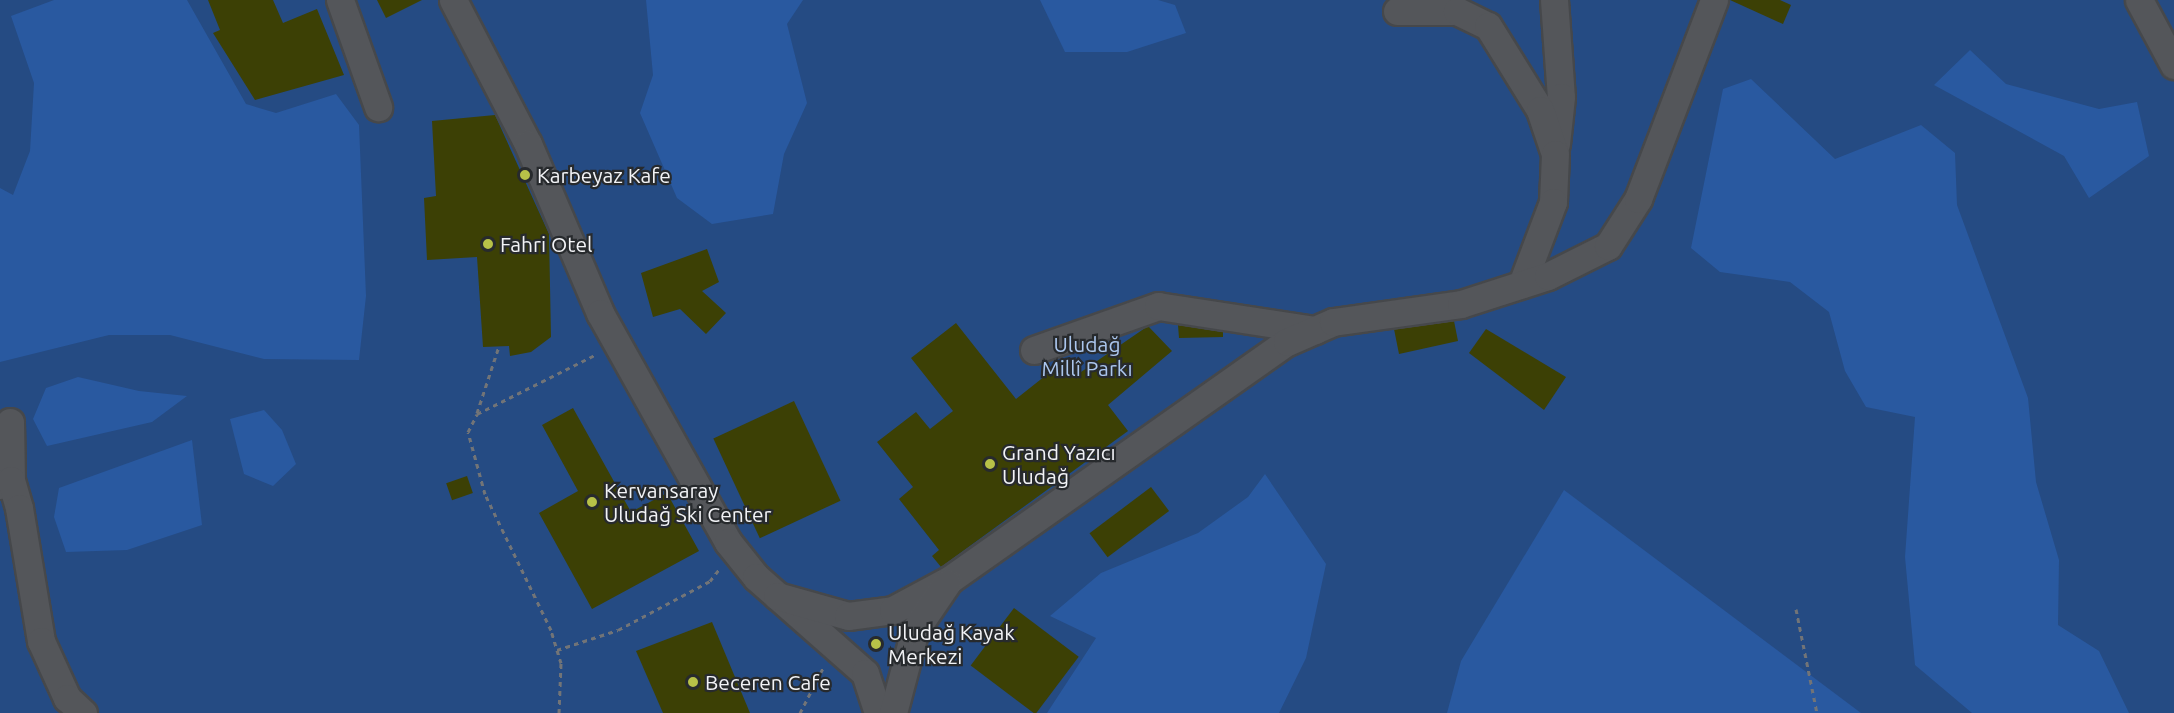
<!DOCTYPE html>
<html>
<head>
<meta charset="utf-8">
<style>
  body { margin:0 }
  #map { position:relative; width:2174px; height:713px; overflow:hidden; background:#272a2d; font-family:Ubuntu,sans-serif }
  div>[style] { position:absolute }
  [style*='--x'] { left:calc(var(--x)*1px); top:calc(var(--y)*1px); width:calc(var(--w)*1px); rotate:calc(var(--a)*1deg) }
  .green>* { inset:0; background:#254b83; transform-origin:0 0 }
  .forest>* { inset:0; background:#2959a0 }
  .building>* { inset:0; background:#3c4005; transform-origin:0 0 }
  .path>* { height:3px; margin-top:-1.5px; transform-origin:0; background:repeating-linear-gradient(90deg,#727477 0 4.5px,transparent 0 9px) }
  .roads { filter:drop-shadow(2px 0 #46484b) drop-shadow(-2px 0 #46484b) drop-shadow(0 2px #46484b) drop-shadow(0 -2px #46484b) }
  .minor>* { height:27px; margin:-13.5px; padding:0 13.5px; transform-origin:13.5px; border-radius:13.5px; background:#54565a }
  .dots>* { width:16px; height:16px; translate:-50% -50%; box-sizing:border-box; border:3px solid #272a2d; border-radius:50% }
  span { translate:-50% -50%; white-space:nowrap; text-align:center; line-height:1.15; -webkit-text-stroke:4.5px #272a2d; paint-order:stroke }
  .poi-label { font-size:21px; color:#f2f3f6 }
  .left { translate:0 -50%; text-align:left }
  .park-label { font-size:21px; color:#abc6ed }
</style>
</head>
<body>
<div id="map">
  <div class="green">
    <i style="left:0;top:0;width:2174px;height:713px"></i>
  </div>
  <div class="forest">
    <i style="clip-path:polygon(54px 0,187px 0,246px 104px,276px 113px,336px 94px,359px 125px,366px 296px,359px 360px,264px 359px,170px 335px,109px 335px,0 362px,0 188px,13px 195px,30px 151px,34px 83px,11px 16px)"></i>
    <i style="clip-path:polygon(646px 0,803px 0,787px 24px,807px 103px,784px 154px,773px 214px,712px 224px,677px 198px,640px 113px,653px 75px)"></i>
    <i style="clip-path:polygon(1040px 0,1158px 0,1175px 5px,1186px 33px,1127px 52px,1065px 52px)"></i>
    <i style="clip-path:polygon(1970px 50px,2006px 84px,2099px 109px,2137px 102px,2149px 156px,2089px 198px,2064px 156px,1934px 85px)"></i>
    <i style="clip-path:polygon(1751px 79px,1835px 159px,1921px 125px,1955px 153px,1957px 205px,2028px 398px,2036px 482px,2059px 560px,2058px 625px,2099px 651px,2129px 713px,1972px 713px,1915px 665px,1905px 557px,1915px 417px,1866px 407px,1845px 371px,1829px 312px,1790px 282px,1720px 272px,1691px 248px,1723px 89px)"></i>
    <i style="clip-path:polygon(78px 377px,139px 391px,187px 396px,152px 422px,47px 446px,33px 419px,46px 388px)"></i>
    <i style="clip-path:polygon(264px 410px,282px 430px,296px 464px,273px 486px,244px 474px,230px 419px)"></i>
    <i style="clip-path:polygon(192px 440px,202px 525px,127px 550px,66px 552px,54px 517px,59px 488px)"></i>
    <i style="clip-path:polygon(1265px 474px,1326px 564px,1306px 658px,1279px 713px,1047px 713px,1096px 638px,1050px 616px,1101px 573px,1198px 533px,1248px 497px)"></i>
    <i style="clip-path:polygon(1564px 490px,1861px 713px,1447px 713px,1461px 661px)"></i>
  </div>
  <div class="building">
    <i style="clip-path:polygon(208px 0,273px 0,283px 23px,317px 9px,344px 75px,255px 100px,213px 33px,220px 30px)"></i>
    <i style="clip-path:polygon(377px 0,422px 0,386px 18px)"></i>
    <i style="clip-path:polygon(1730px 0,1780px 0,1791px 5px,1783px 24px)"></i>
    <i style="clip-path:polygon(495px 115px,549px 234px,551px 337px,531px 352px,510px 356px,509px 346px,483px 347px,477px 257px,427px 260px,424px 198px,436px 196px,432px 121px)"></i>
    <i style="clip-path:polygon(707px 249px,719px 282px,702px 291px,726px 313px,706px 334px,680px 309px,653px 317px,641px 273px)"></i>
    <i style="clip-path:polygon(1454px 321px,1458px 341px,1399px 354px,1394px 329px)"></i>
    <i style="clip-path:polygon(956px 323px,1016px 399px,1069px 357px,1081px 372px,1148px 326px,1172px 351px,1108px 405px,1128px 431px,941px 567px,932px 556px,939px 550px,899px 499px,913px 487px,877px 442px,916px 412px,930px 429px,953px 411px,911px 358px)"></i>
    <i style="clip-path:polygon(1178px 325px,1223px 332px,1223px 337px,1179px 338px)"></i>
    <i style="clip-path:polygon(1486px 329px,1566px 377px,1544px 410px,1469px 353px)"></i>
    <i style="left:794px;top:401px;width:110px;height:89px;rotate:65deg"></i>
    <i style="clip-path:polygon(573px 408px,631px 512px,667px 493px,699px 551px,592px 609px,539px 513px,578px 491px,542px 425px)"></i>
    <i style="left:467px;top:476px;width:18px;height:22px;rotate:71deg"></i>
    <i style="left:1151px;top:487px;width:30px;height:77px;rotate:53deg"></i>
    <i style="left:1014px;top:608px;width:81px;height:72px;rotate:37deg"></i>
    <i style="clip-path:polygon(712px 622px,750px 713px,663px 713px,636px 651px)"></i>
  </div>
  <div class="path">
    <i style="--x:477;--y:413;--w:71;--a:-71.8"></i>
    <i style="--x:1796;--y:609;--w:106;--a:78.6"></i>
    <i style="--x:557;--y:650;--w:64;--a:-18.2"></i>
    <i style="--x:618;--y:630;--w:104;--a:-28"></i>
    <i style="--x:710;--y:581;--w:16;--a:-52"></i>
    <i style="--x:559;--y:713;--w:50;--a:-87.7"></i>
    <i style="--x:561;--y:663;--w:34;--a:-107"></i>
    <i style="--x:551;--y:630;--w:151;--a:-115.9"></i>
    <i style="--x:485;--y:494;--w:64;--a:-105.3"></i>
    <i style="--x:468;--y:432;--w:20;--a:-63"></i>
    <i style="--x:477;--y:414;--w:134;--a:-26.6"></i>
    <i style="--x:800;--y:713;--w:53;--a:-62.9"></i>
  </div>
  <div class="roads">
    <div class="minor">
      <i style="--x:340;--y:0;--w:114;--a:70.4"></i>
      <i style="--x:453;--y:0;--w:162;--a:62.5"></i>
      <i style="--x:528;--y:144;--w:184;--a:66.9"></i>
      <i style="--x:600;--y:313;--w:262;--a:60.8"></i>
      <i style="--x:728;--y:542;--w:45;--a:51.3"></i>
      <i style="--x:756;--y:577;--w:145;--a:41.4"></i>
      <i style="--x:865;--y:673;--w:42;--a:72"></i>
      <i style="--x:1554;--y:0;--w:97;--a:85.9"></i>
      <i style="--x:1561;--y:97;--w:47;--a:96.1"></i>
      <i style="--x:2139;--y:0;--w:74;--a:61.7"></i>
      <i style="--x:1397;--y:11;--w:60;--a:0"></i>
      <i style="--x:1457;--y:11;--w:34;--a:26"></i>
      <i style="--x:1488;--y:26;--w:99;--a:58.2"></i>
      <i style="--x:1540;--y:110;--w:46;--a:71.2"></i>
      <i style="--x:1555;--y:154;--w:48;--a:92.4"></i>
      <i style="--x:1553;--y:202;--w:88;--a:110.7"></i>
      <i style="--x:1034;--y:350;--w:132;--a:-19.5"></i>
      <i style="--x:1158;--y:306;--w:159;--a:8.7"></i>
      <i style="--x:10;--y:422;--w:58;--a:89"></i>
      <i style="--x:0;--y:485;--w:12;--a:-24"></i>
      <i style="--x:11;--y:480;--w:29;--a:74"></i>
      <i style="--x:19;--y:508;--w:135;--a:80.6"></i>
      <i style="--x:41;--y:641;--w:63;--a:65.5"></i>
      <i style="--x:67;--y:698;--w:22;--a:43"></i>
      <i style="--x:777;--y:596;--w:74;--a:15.7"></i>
      <i style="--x:848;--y:616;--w:45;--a:-7.6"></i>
      <i style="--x:893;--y:610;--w:64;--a:-28.2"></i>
      <i style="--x:949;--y:580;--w:413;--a:-35.2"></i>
      <i style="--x:1287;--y:342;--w:50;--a:-23.5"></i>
      <i style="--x:1333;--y:322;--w:129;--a:-8"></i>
      <i style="--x:1461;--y:304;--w:91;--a:-17.8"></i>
      <i style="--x:1548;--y:276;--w:67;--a:-26.6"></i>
      <i style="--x:1608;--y:246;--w:56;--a:-57.4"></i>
      <i style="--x:1638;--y:199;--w:213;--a:-69.1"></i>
      <i style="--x:893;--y:713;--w:86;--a:-75.2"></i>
      <i style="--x:915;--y:630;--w:57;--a:-55.8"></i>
    </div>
  </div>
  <div class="dots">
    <i style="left:525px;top:175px;background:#b7c148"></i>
    <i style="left:488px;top:244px;background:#b7c148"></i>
    <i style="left:990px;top:464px;background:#b7c148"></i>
    <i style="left:592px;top:502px;background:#b7c148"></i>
    <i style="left:876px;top:644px;background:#b7c148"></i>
    <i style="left:693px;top:682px;background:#b7c148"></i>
  </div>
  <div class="poi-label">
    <span class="left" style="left:537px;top:175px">Karbeyaz Kafe</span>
    <span class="left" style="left:500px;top:244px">Fahri Otel</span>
    <span class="left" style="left:1002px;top:464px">Grand Yazıcı<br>Uludağ</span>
    <span class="left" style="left:604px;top:502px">Kervansaray<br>Uludağ Ski Center</span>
    <span class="left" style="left:888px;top:644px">Uludağ Kayak<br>Merkezi</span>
    <span class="left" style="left:705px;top:682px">Beceren Cafe</span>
  </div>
  <div class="park-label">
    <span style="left:1087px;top:356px">Uludağ<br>Millî Parkı</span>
  </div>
</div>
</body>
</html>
